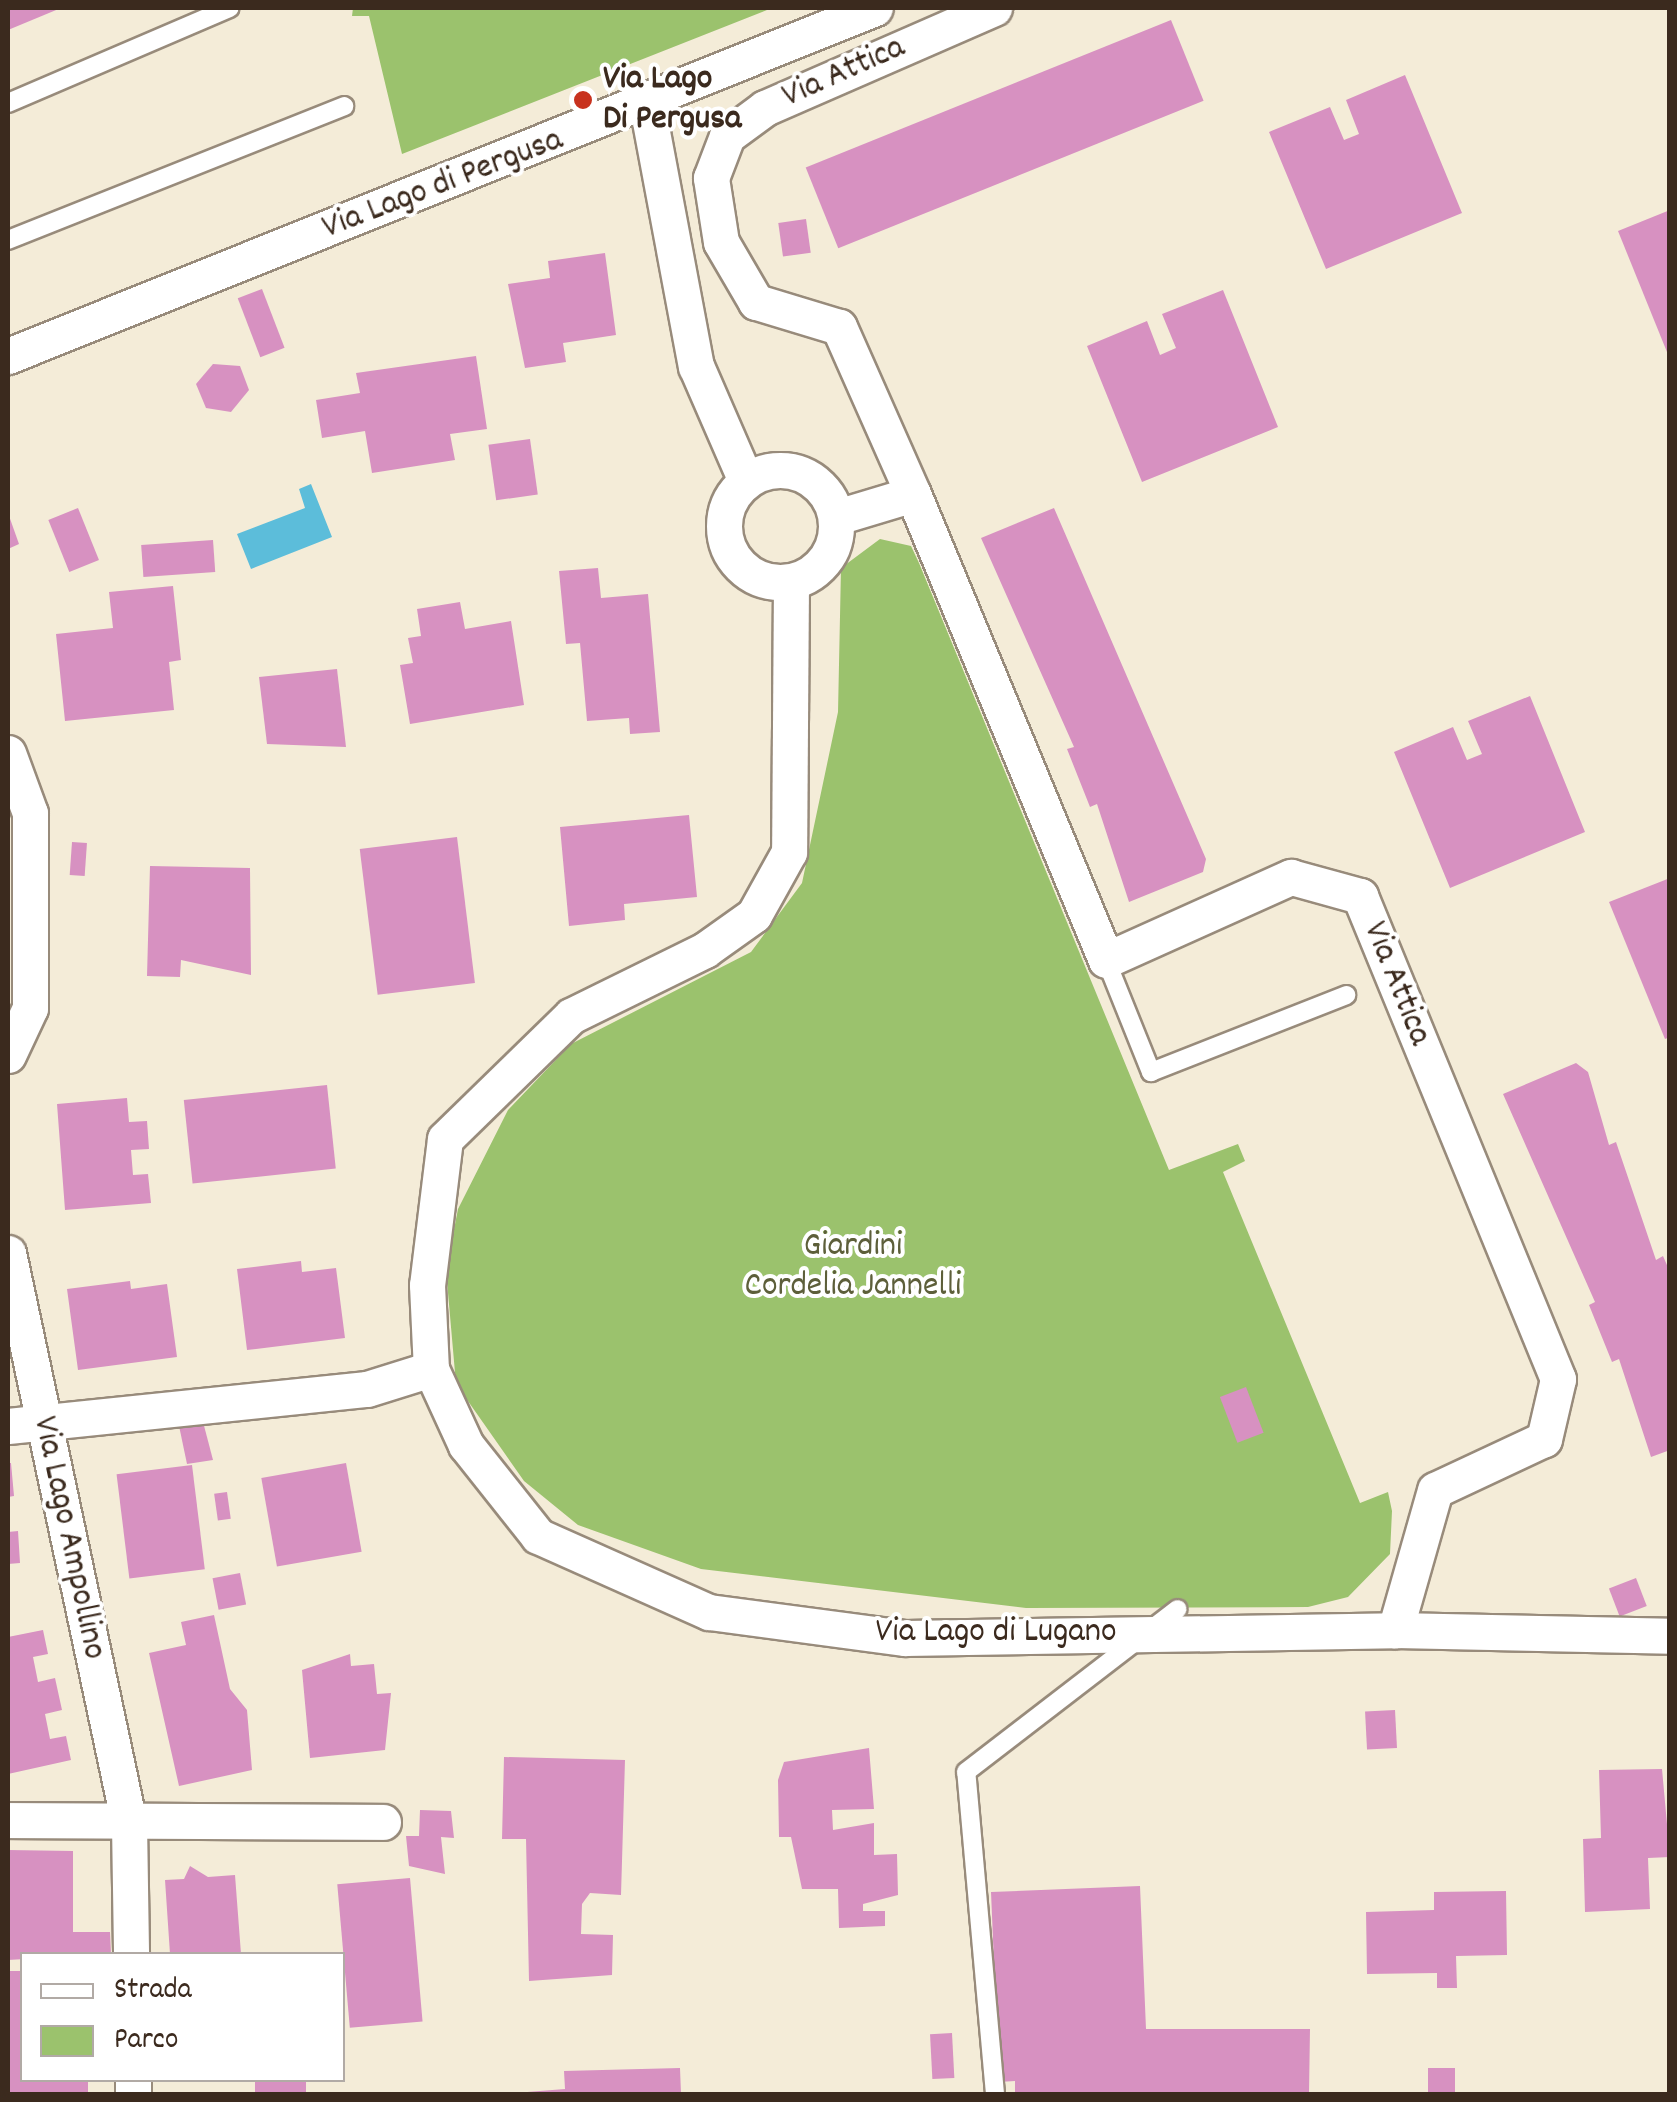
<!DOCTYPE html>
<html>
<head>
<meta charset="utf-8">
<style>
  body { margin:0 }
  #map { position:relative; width:1677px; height:2102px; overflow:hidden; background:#f4ecd8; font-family:Dekko,sans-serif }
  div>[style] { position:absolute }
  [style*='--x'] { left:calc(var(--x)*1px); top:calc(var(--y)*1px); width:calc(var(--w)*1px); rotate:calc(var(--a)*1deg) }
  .green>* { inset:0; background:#9bc26d }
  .water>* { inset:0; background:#5cbdda }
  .building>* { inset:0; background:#d791c1; transform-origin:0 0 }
  .roads { filter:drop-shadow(2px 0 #988b7b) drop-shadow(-2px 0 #988b7b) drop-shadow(0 2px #988b7b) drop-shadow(0 -2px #988b7b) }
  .lane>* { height:18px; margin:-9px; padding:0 9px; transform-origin:9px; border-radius:9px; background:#fff }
  .street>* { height:35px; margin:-17.5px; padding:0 17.5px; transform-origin:17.5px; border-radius:17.5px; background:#fff }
  .street>.ring { margin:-17.5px; padding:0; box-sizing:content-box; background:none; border:35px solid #fff; border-radius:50% }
  .dots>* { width:28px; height:28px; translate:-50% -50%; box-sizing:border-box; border:5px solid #fff; border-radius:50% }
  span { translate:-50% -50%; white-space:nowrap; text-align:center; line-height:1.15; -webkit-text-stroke:8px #fff; paint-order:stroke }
  .street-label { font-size:35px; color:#3b2a1e }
  .poi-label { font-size:35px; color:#3b2a1e; font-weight:700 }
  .left { translate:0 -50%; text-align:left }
  .park-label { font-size:35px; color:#5d5f3a }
  .frame { position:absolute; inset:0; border:10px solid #3b2a1e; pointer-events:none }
  .legend { position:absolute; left:20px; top:1952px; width:325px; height:130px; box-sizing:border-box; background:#fff; border:2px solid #b1aaa5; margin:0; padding:12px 18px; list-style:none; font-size:30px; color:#3b2a1e }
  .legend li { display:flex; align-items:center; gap:20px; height:50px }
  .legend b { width:50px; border:2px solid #b1aaa5 }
</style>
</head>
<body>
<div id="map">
  <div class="green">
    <i style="clip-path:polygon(353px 8px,772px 8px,402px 154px,369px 16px,352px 16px)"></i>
    <i style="clip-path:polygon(880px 539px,911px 546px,919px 563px,1169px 1170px,1238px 1144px,1245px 1161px,1223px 1172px,1360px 1503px,1388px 1492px,1392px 1511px,1390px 1554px,1348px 1597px,1308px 1607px,1026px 1608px,701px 1569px,578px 1525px,524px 1481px,456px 1384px,446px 1270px,458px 1209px,508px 1110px,571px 1044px,751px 952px,802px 883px,838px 712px,841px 568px)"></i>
  </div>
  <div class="water">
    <i style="clip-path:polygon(311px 484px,332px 537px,251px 569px,237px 534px,305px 508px,299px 489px)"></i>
  </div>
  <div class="building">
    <i style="clip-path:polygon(8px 8px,61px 8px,8px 30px)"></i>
    <i style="left:1171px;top:20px;width:87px;height:394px;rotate:68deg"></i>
    <i style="clip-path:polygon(1405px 75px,1462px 213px,1326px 269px,1269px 132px,1330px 107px,1344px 140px,1359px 134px,1346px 100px)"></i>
    <i style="clip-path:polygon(1670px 210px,1670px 357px,1669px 357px,1618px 231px)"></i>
    <i style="left:806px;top:219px;width:34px;height:28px;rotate:82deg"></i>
    <i style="clip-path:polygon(605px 253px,616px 335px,563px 343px,566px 362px,525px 368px,508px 284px,550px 278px,548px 261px)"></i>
    <i style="left:262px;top:289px;width:63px;height:26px;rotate:69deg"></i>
    <i style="clip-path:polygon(1223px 290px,1278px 427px,1142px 482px,1087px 346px,1147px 321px,1160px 355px,1176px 348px,1162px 314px)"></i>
    <i style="clip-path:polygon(476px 356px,487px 429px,450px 434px,455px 460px,372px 473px,365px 431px,322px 438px,316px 400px,360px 393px,356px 373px)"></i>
    <i style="clip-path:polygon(213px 364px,240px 366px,249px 390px,231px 412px,206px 408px,196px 384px)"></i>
    <i style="left:530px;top:439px;width:56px;height:42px;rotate:82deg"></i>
    <i style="left:78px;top:508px;width:56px;height:32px;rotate:68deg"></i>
    <i style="clip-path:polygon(1054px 508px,1206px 859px,1203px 872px,1129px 902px,1097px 804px,1090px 807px,1067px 749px,1074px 747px,981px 538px)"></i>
    <i style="clip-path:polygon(8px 513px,19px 544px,8px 549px)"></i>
    <i style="left:213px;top:540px;width:32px;height:72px;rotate:86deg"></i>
    <i style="clip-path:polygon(598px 568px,601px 598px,648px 594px,660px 732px,630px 734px,629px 718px,587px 721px,580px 643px,566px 644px,559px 571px)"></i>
    <i style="clip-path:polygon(173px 586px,181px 660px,169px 662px,174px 710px,65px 721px,56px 634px,113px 628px,109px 592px)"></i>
    <i style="clip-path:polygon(460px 602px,465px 629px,511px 621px,524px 705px,410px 724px,400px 665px,413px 663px,408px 638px,421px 636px,417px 609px)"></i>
    <i style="clip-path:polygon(337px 669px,346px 747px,267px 744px,259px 677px)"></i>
    <i style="clip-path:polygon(1530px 696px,1585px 832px,1450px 888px,1394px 752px,1453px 727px,1467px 760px,1482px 754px,1468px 721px)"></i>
    <i style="clip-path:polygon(689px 815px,697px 897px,624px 904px,625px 920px,569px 926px,560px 827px)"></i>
    <i style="left:457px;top:837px;width:147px;height:98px;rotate:83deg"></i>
    <i style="left:72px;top:842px;width:15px;height:33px;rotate:4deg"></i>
    <i style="clip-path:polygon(150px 866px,250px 868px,251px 975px,181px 960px,180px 977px,147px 976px)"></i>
    <i style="clip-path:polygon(1670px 878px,1670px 1037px,1665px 1039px,1609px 902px)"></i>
    <i style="clip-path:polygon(1576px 1063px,1588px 1072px,1609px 1145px,1616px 1142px,1656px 1260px,1663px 1256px,1670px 1272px,1670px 1450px,1651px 1457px,1619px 1359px,1612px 1362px,1589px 1305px,1595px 1302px,1503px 1094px)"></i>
    <i style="left:327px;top:1085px;width:84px;height:144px;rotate:84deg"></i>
    <i style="clip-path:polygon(127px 1098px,129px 1122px,147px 1121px,149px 1149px,131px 1150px,133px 1175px,148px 1174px,151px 1203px,65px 1210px,57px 1104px)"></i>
    <i style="clip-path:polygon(301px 1261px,302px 1272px,336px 1268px,345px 1338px,247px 1350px,237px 1269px)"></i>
    <i style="clip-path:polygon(130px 1281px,131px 1289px,167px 1284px,177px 1357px,78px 1370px,67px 1289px)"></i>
    <i style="left:1246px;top:1387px;width:49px;height:28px;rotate:69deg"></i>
    <i style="clip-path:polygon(202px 1418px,213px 1460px,187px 1464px,178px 1421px)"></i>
    <i style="clip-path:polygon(8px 1463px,11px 1463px,14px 1496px,8px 1497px)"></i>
    <i style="left:346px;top:1463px;width:90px;height:86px;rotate:80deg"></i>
    <i style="left:192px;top:1465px;width:105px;height:76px;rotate:83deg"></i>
    <i style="left:227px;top:1492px;width:27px;height:13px;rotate:82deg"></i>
    <i style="clip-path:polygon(18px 1531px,20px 1563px,8px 1564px,8px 1532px)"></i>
    <i style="left:240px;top:1573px;width:32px;height:28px;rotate:79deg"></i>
    <i style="left:1636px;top:1578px;width:30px;height:29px;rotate:69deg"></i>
    <i style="clip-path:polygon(214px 1615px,230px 1689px,247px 1710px,252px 1770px,179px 1786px,149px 1653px,186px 1645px,181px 1622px)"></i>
    <i style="clip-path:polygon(43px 1630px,48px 1654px,33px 1657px,38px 1682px,55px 1678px,62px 1710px,45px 1714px,50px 1739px,66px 1736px,71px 1760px,8px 1774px,8px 1637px)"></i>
    <i style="clip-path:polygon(350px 1654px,351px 1666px,374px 1664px,377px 1694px,391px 1693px,385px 1750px,310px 1758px,302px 1670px)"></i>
    <i style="left:1395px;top:1710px;width:38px;height:30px;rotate:87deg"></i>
    <i style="clip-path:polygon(869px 1748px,874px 1809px,832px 1810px,833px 1830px,874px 1823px,874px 1855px,897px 1854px,898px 1895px,863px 1904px,863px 1911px,885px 1911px,885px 1926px,839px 1928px,838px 1889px,802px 1889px,791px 1837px,779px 1837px,778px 1780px,784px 1762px)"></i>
    <i style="clip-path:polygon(504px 1757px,625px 1760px,621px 1895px,590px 1893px,582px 1904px,581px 1934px,613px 1935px,612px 1975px,529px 1981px,526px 1839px,502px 1839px)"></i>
    <i style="clip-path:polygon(1662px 1769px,1670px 1857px,1648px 1858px,1650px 1909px,1585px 1912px,1583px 1839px,1601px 1838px,1599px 1770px)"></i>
    <i style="clip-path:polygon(420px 1810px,451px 1811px,454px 1838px,441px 1837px,445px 1874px,409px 1866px,406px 1836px,419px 1836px)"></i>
    <i style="clip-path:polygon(8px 1850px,73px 1851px,73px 1932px,110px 1932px,111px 1954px,8px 1960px)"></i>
    <i style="clip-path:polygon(190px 1866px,208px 1877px,235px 1875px,241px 1954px,170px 1954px,165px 1880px,184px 1879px)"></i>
    <i style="left:410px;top:1878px;width:144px;height:73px;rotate:85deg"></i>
    <i style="clip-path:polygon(1140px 1886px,1146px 2029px,1310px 2029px,1309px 2094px,1015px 2094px,1015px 2081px,999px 2082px,991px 1892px)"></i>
    <i style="clip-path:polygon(1506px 1891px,1507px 1955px,1456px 1956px,1457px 1988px,1437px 1988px,1437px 1973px,1367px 1974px,1366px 1912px,1434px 1910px,1434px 1892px)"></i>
    <i style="clip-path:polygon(8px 1971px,22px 1971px,22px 2080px,88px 2080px,88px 2094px,8px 2094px)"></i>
    <i style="left:952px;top:2033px;width:45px;height:22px;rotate:87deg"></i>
    <i style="clip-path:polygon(680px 2068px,681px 2094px,500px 2094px,565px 2089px,564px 2071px)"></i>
    <i style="left:1428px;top:2068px;width:27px;height:26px"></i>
    <i style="left:255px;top:2080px;width:51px;height:14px"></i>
  </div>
  <div class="roads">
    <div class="lane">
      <i style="--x:8;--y:103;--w:241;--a:-23.2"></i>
      <i style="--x:8;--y:240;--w:362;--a:-21.7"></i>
      <i style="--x:1106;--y:960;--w:121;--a:68.1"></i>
      <i style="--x:1151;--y:1072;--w:210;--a:-21.5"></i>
      <i style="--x:995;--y:2094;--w:323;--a:-95.1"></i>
      <i style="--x:966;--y:1772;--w:267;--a:-37.6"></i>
    </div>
    <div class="street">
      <i style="--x:647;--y:105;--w:266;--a:79.4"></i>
      <i style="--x:696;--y:366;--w:125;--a:66.5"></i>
      <i style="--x:8;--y:356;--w:934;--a:-21.87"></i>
      <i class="ring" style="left:724px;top:470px;width:77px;height:77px"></i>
      <i style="--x:913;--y:494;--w:183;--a:-113.9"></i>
      <i style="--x:839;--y:327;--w:87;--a:-163.2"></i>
      <i style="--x:756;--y:302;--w:69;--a:-120.3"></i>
      <i style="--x:721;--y:242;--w:65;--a:-98.9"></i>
      <i style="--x:711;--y:178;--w:45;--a:-69.1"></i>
      <i style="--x:727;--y:136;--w:47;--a:-36.4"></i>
      <i style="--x:765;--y:108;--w:250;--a:-23.6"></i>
      <i style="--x:837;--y:517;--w:79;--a:-16.8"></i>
      <i style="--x:913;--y:494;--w:504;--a:67.5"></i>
      <i style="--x:1106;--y:960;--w:203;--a:-24.2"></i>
      <i style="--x:1291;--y:877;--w:72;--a:15.4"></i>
      <i style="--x:1360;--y:896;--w:522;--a:67.71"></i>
      <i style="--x:1558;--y:1379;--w:62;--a:103.1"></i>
      <i style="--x:1544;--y:1439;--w:120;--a:154.9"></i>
      <i style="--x:1435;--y:1490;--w:146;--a:105.9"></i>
      <i style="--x:791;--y:582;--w:270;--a:90.4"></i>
      <i style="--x:789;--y:852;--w:72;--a:119.1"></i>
      <i style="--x:754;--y:915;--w:60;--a:144.5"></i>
      <i style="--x:705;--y:950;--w:149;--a:153.8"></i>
      <i style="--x:571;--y:1016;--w:176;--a:135.7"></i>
      <i style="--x:445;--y:1139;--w:147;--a:97"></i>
      <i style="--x:427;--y:1285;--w:84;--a:87.3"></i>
      <i style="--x:431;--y:1369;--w:84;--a:65.3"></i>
      <i style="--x:466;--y:1445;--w:116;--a:51.6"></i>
      <i style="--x:538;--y:1536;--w:187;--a:24"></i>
      <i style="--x:709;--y:1612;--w:198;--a:7.6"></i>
      <i style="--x:905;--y:1638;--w:490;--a:-0.9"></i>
      <i style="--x:1395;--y:1630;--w:275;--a:1.2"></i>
      <i style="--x:8;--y:753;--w:64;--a:69.9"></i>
      <i style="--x:30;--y:813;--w:195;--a:90"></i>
      <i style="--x:30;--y:1008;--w:52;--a:115.1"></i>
      <i style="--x:8;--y:1253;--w:583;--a:78.02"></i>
      <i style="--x:129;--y:1823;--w:131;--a:89.1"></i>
      <i style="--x:8;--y:1426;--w:361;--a:-5.9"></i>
      <i style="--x:367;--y:1389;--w:67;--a:-17.4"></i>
      <i style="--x:8;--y:1820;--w:375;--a:0.3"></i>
      <i style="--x:133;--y:2080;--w:14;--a:90"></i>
    </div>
  </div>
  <div class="dots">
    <i style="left:583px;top:100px;background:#c8321e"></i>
  </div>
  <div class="street-label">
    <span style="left:844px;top:73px;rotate:-24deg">Via Attica</span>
    <span style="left:443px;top:185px;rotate:-21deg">Via Lago di Pergusa</span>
    <span style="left:1396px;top:984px;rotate:68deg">Via Attica</span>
    <span style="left:68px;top:1538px;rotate:78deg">Via Lago Ampollino</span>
    <span style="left:996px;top:1633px">Via Lago di Lugano</span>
  </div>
  <div class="poi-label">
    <span class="left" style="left:603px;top:100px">Via Lago<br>Di Pergusa</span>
  </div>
  <div class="park-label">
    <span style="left:853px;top:1267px">Giardini<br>Cordelia Jannelli</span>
  </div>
  <div class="frame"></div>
  <ul class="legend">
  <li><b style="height:12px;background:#fff"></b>Strada</li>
  <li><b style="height:28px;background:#9bc26d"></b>Parco</li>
  </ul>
</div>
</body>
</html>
